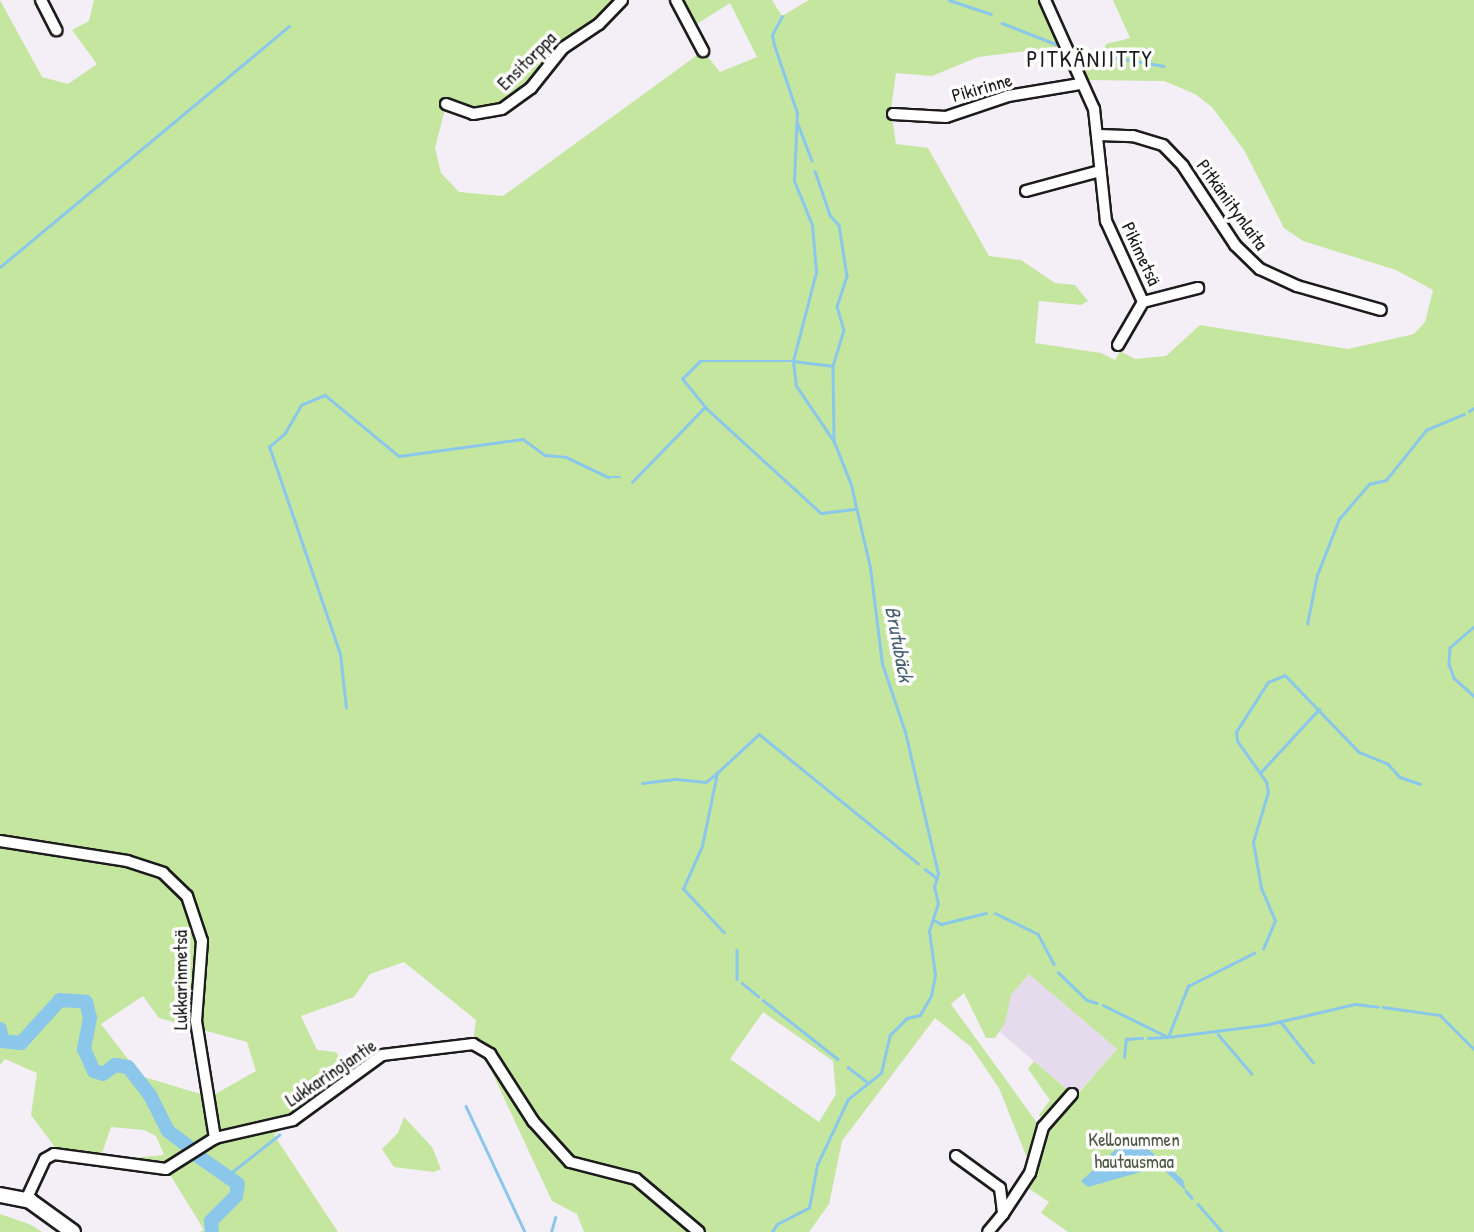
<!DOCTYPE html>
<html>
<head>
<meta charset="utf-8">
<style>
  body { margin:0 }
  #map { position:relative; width:1474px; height:1232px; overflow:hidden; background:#f4eef7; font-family:"Patrick Hand",sans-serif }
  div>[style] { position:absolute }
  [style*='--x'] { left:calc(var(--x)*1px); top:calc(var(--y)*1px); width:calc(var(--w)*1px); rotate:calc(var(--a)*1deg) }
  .built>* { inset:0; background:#e6daed }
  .green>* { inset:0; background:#c5e69f }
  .water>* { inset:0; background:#8bc7eb }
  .stream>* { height:2.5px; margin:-1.25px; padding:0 1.25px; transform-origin:1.25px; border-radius:1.25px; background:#8bc7eb }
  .river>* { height:14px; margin:-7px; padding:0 7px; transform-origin:7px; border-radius:7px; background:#8bc7eb }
  .roads { filter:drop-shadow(2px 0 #1c1c1c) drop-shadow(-2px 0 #1c1c1c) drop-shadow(0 2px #1c1c1c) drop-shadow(0 -2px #1c1c1c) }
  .street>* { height:10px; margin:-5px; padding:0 5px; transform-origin:5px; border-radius:5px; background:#fff }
  .secondary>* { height:14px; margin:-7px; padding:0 7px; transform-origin:7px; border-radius:7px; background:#fff }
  span { translate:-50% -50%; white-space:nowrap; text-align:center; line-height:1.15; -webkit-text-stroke:7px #fff; paint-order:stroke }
  .street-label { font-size:19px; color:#1c1c1c }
  .park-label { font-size:19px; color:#4f5943 }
  .water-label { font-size:21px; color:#48606f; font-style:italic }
  .quarter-label { font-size:23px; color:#1c1c1c; letter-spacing:2px }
</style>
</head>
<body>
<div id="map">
  <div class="built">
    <i style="clip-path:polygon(1029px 974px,1117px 1049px,1075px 1096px,1000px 1032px,1011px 995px)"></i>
  </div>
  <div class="green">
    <i style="clip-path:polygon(evenodd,0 0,42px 77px,68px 84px,97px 64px,72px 30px,89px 21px,94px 0,622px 0,573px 41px,531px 88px,488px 114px,446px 105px,435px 148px,441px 173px,459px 192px,503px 196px,703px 51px,720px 72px,757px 57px,730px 3px,692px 27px,676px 0,772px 0,782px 16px,809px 0,1041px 0,1060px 47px,978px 57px,932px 76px,896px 73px,891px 110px,896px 144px,928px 148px,989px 256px,1021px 260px,1055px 283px,1075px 285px,1088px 301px,1081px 305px,1039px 301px,1035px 343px,1101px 353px,1115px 360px,1120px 351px,1135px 359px,1166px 356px,1200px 325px,1348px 349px,1414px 334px,1425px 322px,1433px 290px,1396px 270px,1303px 241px,1284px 228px,1244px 150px,1212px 107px,1195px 94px,1164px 81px,1088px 80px,1072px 45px,1102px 54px,1106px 44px,1130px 38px,1113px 0,1474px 0,1474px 1232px,1068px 1232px,1041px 1213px,1049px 1202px,1028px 1188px,1048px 1128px,1117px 1049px,1029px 974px,1011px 995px,1005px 1023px,995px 1038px,986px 1038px,964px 993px,951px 1004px,1040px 1127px,1029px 1163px,999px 1088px,971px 1047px,935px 1018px,842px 1141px,829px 1204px,809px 1232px,584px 1232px,577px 1214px,552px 1201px,485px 1057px,473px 1043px,476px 1020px,404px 962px,370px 974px,354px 997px,301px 1016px,317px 1050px,336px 1052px,345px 1068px,360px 1066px,274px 1135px,338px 1232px,199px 1232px,204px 1230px,169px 1173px,129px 1163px,131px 1158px,164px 1155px,156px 1136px,144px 1130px,111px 1127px,100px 1159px,57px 1150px,31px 1115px,37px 1073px,5px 1059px,0 1065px,0 0,143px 996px,159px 1018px,247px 1042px,256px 1071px,210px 1097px,141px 1076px,101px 1024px,143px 996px,0 0,763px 1012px,833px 1061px,836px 1094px,819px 1122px,730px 1059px,763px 1012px)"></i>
    <i style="clip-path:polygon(1034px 1061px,1070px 1092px,1045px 1122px,1039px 1115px,1050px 1100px,1028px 1069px)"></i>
    <i style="clip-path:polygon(404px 1117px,432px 1147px,441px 1169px,434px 1172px,394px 1167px,382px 1149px,398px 1133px)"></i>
    <i style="clip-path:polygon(0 1214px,29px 1224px,42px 1232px,0 1232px)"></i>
  </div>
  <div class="water">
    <i style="clip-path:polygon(1137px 1139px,1183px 1180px,1186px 1191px,1164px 1170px,1155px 1168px,1088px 1187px,1081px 1181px,1124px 1142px)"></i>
  </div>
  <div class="stream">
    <i style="--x:949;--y:0;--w:44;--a:18.4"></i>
    <i style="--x:1002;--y:23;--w:58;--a:21.3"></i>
    <i style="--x:1078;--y:51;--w:87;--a:9.9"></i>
    <i style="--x:798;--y:124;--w:39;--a:69"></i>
    <i style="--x:815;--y:171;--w:46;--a:71.2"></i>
    <i style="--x:830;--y:215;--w:13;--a:48"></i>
    <i style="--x:839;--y:225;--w:52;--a:81.1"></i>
    <i style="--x:847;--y:276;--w:32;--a:108"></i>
    <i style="--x:837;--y:306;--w:25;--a:74"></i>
    <i style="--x:844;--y:330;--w:39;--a:107"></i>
    <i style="--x:833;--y:367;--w:75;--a:89.2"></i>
    <i style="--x:0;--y:267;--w:376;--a:-39.8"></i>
    <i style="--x:705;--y:407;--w:36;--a:-129"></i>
    <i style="--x:682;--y:379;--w:25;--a:-45"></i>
    <i style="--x:700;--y:361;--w:93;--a:0"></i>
    <i style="--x:793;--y:361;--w:39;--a:7"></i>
    <i style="--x:1469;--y:411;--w:6;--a:-31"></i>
    <i style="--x:632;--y:482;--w:105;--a:-45.8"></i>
    <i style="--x:705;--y:407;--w:157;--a:42.4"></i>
    <i style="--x:821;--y:513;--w:35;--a:-7"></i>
    <i style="--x:1307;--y:624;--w:50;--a:-78.5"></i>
    <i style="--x:1317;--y:575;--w:60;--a:-68.6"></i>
    <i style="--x:1339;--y:519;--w:46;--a:-49.4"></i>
    <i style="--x:1369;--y:484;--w:17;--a:-13"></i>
    <i style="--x:1386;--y:480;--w:64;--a:-51.3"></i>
    <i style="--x:1426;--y:430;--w:41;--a:-22.8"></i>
    <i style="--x:1474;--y:627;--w:32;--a:139"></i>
    <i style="--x:1450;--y:648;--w:16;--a:94"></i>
    <i style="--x:1449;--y:664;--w:15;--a:70"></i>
    <i style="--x:1454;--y:678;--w:27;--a:42"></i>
    <i style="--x:346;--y:708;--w:54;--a:-96.3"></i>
    <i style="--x:340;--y:654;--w:219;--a:-108.9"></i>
    <i style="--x:269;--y:447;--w:21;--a:-41"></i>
    <i style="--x:285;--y:433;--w:32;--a:-60"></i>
    <i style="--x:301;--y:405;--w:26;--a:-23"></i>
    <i style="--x:325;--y:395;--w:96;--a:39.5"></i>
    <i style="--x:399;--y:456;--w:125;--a:-7.8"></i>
    <i style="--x:523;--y:439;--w:27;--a:36"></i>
    <i style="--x:545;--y:455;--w:21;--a:5"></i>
    <i style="--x:566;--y:457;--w:47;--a:25.5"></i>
    <i style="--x:608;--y:477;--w:12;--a:0"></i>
    <i style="--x:1260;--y:773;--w:87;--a:-47.3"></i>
    <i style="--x:642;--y:783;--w:35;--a:-7"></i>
    <i style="--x:677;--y:779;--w:29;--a:6"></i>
    <i style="--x:706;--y:782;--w:14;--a:-39"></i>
    <i style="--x:925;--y:869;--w:15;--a:37"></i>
    <i style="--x:995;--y:913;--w:48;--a:26"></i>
    <i style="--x:1038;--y:934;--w:34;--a:62"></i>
    <i style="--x:934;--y:920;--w:8;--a:30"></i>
    <i style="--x:941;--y:924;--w:46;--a:-13.7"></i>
    <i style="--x:724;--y:933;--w:60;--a:-133"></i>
    <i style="--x:683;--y:889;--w:47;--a:-66.2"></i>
    <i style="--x:702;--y:846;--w:75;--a:-78.4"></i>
    <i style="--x:717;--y:773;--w:57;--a:-42.9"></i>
    <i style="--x:759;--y:734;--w:205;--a:39.1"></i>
    <i style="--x:1263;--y:949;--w:30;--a:-67"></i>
    <i style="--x:1275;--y:921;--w:36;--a:-113"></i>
    <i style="--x:1261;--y:888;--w:47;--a:-99.9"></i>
    <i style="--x:1253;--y:842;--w:52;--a:-73.3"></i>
    <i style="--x:1268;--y:792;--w:10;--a:-101"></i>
    <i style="--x:1266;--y:782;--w:50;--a:-125.3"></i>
    <i style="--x:1237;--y:741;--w:9;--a:-96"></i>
    <i style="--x:1236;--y:732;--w:59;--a:-57.4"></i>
    <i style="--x:1268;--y:682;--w:18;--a:-22"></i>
    <i style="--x:1285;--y:675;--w:107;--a:46.1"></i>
    <i style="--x:1359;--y:752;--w:31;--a:22"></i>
    <i style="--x:1388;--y:764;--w:18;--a:47"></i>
    <i style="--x:1400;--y:777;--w:21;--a:19"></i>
    <i style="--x:737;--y:950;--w:29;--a:90"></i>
    <i style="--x:1058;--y:972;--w:40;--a:44"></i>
    <i style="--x:1087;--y:1000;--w:10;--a:17"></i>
    <i style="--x:742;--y:983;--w:21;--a:39"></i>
    <i style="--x:763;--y:1000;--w:95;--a:38.2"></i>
    <i style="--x:1103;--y:1005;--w:72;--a:26.2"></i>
    <i style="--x:1168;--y:1037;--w:98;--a:-7.1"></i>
    <i style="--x:1265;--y:1025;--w:92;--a:-13.1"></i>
    <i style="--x:1355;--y:1004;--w:23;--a:7"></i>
    <i style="--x:1383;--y:1007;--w:58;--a:8"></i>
    <i style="--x:1440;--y:1015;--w:48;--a:45"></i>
    <i style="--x:1280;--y:1021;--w:53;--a:51.2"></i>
    <i style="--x:1218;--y:1034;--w:52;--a:49.6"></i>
    <i style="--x:1148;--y:1038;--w:20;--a:-3"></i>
    <i style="--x:1168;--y:1037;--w:55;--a:-68.6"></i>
    <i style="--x:1188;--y:986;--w:74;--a:-26.6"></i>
    <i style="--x:1124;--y:1057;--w:18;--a:-84"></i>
    <i style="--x:1126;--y:1039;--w:16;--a:-4"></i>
    <i style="--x:848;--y:1067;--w:23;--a:38"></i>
    <i style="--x:466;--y:1106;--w:139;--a:64.9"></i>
    <i style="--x:228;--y:1175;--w:65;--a:-38.1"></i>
    <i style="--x:1186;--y:1191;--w:9;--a:49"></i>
    <i style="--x:1198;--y:1204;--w:37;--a:49"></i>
    <i style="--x:551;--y:1232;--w:15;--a:-74"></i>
    <i style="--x:772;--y:1232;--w:9;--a:-58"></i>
    <i style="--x:777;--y:1224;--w:36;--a:-27"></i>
    <i style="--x:809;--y:1208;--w:44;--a:-79.5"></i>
    <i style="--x:817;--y:1165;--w:73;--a:-64.8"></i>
    <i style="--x:848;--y:1099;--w:42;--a:-38.2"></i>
    <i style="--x:881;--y:1073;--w:39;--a:-77"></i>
    <i style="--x:890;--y:1035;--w:24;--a:-45"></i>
    <i style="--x:907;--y:1018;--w:13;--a:-13"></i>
    <i style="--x:920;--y:1015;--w:22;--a:-60"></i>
    <i style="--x:931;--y:996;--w:21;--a:-79"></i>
    <i style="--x:935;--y:975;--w:44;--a:-97.8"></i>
    <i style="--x:929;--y:931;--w:28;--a:-72"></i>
    <i style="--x:938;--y:904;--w:17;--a:-103"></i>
    <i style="--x:934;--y:887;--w:14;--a:-73"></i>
    <i style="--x:938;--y:874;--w:146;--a:-103.1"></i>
    <i style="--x:905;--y:732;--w:72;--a:-108.7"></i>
    <i style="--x:882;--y:664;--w:97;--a:-97.1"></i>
    <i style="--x:870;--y:568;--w:85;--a:-102.9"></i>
    <i style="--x:851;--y:485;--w:46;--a:-111.6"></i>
    <i style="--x:834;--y:442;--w:68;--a:-124.2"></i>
    <i style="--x:796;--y:386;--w:25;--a:-97"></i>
    <i style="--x:793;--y:361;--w:92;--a:-75.5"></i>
    <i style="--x:816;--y:272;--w:47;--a:-94.9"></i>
    <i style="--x:812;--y:225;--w:48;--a:-112.2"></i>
    <i style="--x:794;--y:181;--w:68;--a:-87.5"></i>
    <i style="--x:797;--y:113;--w:72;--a:-108.7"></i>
    <i style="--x:774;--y:45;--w:10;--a:-101"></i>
    <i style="--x:772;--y:35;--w:21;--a:-62"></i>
  </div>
  <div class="river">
    <i style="--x:0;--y:1029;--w:12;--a:81"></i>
    <i style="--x:2;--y:1041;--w:19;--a:6"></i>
    <i style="--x:21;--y:1043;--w:58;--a:-47.8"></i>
    <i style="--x:60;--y:1000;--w:26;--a:4"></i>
    <i style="--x:86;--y:1002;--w:16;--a:76"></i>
    <i style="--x:90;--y:1018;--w:32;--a:101"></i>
    <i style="--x:84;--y:1049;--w:24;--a:66"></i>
    <i style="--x:94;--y:1071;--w:9;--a:18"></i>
    <i style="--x:103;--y:1074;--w:15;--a:-37"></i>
    <i style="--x:115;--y:1065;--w:13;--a:9"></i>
    <i style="--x:128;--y:1067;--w:36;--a:52"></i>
    <i style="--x:150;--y:1095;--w:40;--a:63.4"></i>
    <i style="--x:168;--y:1131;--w:26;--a:37"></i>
    <i style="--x:195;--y:1154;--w:52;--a:34.9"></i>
    <i style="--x:238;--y:1184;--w:12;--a:99"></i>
    <i style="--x:236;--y:1196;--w:35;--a:135"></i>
    <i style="--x:211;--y:1221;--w:11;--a:85"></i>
  </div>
  <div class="roads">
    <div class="street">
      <i style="--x:41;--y:0;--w:34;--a:63"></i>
      <i style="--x:676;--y:0;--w:58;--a:62.1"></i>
      <i style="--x:1045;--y:0;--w:120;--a:65.8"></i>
      <i style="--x:1094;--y:109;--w:113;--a:83.9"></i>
      <i style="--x:1106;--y:221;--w:89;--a:65.4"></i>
      <i style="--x:446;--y:104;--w:29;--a:20"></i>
      <i style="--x:473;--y:114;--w:29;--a:-10"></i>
      <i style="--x:502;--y:109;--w:36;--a:-36"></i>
      <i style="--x:531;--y:88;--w:51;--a:-51.3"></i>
      <i style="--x:563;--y:48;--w:43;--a:-33.7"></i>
      <i style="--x:599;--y:24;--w:33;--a:-46"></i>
      <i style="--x:893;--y:114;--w:53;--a:3.2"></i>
      <i style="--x:946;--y:117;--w:65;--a:-18.7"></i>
      <i style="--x:1008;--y:96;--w:73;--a:-9.5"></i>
      <i style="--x:1099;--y:135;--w:34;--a:2"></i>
      <i style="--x:1133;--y:136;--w:31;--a:17"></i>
      <i style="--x:1163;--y:145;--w:29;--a:46"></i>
      <i style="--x:1183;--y:166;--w:95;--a:56.6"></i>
      <i style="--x:1235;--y:245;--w:35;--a:44"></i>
      <i style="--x:1260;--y:269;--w:41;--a:24.7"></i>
      <i style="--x:1297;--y:286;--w:87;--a:15.9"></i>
      <i style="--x:1026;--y:191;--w:77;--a:-15.1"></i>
      <i style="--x:1143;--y:302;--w:57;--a:-14.3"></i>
      <i style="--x:1118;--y:345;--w:50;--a:-59.8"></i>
      <i style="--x:0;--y:841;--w:129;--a:8.9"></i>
      <i style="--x:127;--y:861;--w:38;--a:18"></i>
      <i style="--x:163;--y:873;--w:33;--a:44"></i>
      <i style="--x:187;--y:896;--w:47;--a:71.6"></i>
      <i style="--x:202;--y:941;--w:80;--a:94.3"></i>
      <i style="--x:196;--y:1021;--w:119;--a:80.8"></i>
      <i style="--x:956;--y:1156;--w:54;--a:36"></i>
      <i style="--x:1000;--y:1188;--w:26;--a:83"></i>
      <i style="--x:1003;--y:1214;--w:23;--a:130"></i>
      <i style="--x:26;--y:1200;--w:45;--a:-65.1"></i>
      <i style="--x:45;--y:1159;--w:10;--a:-29"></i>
      <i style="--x:54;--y:1154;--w:113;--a:7.6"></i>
      <i style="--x:166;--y:1169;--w:58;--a:-32.3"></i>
      <i style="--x:215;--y:1138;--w:80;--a:-13"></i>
      <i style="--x:293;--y:1120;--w:110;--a:-36.1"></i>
      <i style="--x:382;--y:1055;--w:92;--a:-6.9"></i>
      <i style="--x:473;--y:1044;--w:20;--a:30"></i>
      <i style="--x:490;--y:1054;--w:80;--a:57.3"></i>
      <i style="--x:533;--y:1121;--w:55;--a:47.9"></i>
      <i style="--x:570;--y:1162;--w:68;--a:14.4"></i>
      <i style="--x:636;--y:1179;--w:82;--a:40.1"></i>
      <i style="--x:1003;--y:1214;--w:49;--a:-56.6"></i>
      <i style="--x:1030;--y:1173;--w:48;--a:-74.2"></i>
      <i style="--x:1043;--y:1127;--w:44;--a:-48.7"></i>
    </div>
    <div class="secondary">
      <i style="--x:0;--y:1195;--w:31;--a:11"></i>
      <i style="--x:30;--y:1201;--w:53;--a:35.8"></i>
    </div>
  </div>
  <div class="street-label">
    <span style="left:527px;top:61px;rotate:-45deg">Ensitorppa</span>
    <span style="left:982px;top:88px;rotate:-16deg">Pikirinne</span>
    <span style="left:1232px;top:205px;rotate:54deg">Pitkäniitynlaita</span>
    <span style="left:1141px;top:254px;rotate:65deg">Pikimetsä</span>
    <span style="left:181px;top:980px;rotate:-90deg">Lukkarinmetsä</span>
    <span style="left:331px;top:1073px;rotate:-34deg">Lukkarinojantie</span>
  </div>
  <div class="park-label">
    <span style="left:1134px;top:1151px">Kellonummen<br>hautausmaa</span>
  </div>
  <div class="water-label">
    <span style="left:899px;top:644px;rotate:79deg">Brutubäck</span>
  </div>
  <div class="quarter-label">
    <span style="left:1090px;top:59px">PITKÄNIITTY</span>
  </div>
</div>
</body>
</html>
